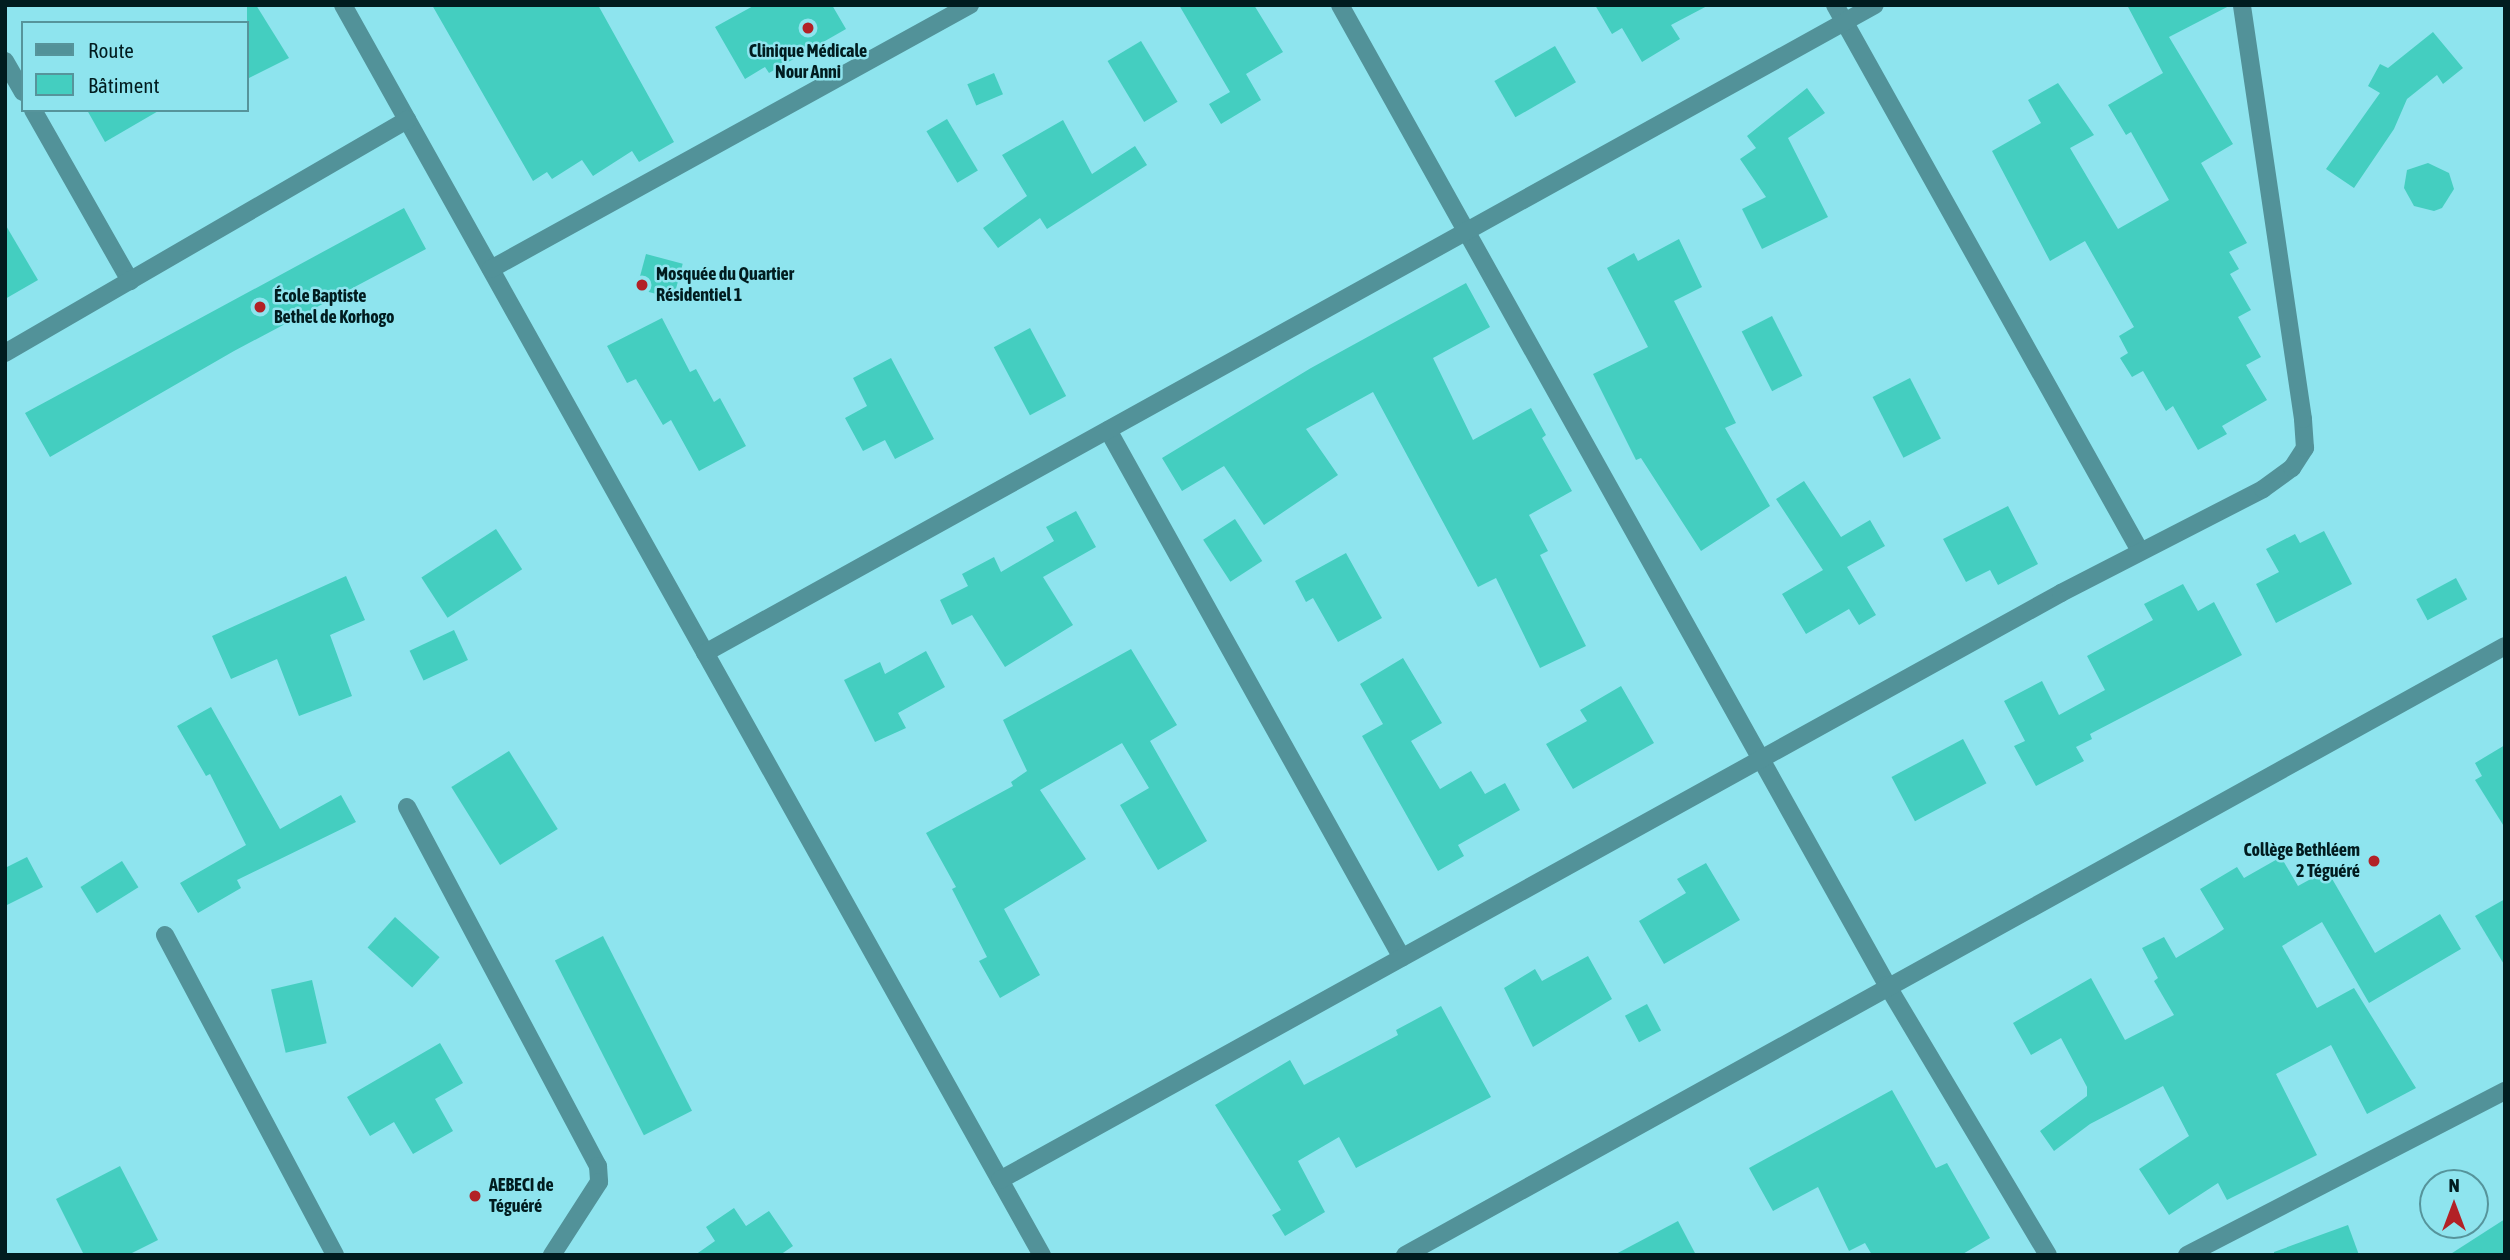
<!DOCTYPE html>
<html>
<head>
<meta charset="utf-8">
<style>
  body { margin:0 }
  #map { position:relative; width:2510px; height:1260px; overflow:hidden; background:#8ee4ee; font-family:"Asap Condensed",sans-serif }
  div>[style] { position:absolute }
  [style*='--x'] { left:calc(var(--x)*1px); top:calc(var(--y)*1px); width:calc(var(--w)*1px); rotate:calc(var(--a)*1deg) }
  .building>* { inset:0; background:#44cec0; transform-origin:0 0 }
  .minor>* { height:18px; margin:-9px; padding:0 9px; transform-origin:9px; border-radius:9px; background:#529299 }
  .dots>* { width:19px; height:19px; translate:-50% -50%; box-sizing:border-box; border:4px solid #8ee4ee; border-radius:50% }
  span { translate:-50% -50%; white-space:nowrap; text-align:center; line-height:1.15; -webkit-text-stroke:5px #8ee4ee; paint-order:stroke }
  .poi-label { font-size:18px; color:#011c1f; font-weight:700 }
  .left { translate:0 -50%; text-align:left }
  .right { translate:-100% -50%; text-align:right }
  .frame { position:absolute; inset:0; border:7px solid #011c1f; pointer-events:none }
  .legend { position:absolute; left:21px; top:21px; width:228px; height:91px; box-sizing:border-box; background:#8ee4ee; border:2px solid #56949b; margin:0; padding:9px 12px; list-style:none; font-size:21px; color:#011c1f }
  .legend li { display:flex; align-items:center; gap:14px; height:35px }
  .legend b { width:35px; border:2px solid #56949b }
  .north { position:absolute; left:2419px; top:1169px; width:70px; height:70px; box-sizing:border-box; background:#8ee4ee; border:2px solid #56949b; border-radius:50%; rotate:0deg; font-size:19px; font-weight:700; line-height:28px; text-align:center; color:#011c1f }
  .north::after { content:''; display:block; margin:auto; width:24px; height:32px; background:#b22126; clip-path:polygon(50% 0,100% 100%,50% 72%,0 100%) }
</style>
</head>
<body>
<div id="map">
  <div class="building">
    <i style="clip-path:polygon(247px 5px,256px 5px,289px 58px,247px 79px)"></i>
    <i style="clip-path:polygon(432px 5px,598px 5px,674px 142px,639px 162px,632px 151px,593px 176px,582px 160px,552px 179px,547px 172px,533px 181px)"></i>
    <i style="clip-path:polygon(755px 5px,832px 5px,846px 29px,769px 73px,765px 67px,745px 79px,715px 27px)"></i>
    <i style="clip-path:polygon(1179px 5px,1254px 5px,1283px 52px,1246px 74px,1261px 100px,1221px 124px,1209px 104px,1230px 92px)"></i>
    <i style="clip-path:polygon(1595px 5px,1709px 5px,1671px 25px,1680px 39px,1642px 62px,1622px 28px,1612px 34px)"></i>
    <i style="clip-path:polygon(2127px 5px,2231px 5px,2169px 37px,2233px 144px,2201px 163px,2247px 243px,2229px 252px,2239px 269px,2230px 274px,2251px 310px,2238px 317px,2261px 357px,2246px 365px,2267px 400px,2222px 426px,2227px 434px,2198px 450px,2173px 406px,2166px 411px,2143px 371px,2132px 377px,2120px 358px,2128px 353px,2119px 336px,2134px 327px,2085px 241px,2050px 261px,1992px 151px,2041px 123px,2028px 100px,2058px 83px,2094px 135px,2070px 148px,2118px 229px,2169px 200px,2131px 132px,2126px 135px,2108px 105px,2163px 73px)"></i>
    <i style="clip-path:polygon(2433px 32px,2463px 68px,2443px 84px,2437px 75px,2407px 99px,2394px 129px,2354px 188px,2326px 169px,2380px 93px,2368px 86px,2380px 64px,2388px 68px)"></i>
    <i style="left:1141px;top:41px;width:71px;height:39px;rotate:59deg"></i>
    <i style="left:1555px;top:46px;width:42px;height:70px;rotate:60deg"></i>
    <i style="left:994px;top:73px;width:23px;height:29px;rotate:67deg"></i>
    <i style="clip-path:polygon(1807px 88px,1825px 113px,1788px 138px,1828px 217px,1762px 249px,1742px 209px,1766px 197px,1740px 159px,1756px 148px,1747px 136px)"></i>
    <i style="clip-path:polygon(87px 110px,160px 110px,105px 142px)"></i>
    <i style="left:947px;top:119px;width:60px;height:24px;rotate:59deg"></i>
    <i style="clip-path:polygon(1063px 120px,1092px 174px,1135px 146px,1147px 165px,1047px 229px,1040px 218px,998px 248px,983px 228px,1027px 196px,1002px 155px)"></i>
    <i style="clip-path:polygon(2428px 163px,2449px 173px,2454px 189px,2442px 208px,2434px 211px,2414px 206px,2404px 188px,2407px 170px)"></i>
    <i style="clip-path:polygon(404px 208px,426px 249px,234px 351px,50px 457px,25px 413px)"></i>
    <i style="clip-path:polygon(5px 224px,38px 280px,5px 299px)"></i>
    <i style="clip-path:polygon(1679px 239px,1702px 287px,1674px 301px,1736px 423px,1725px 428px,1770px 506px,1701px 551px,1641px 458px,1636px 460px,1593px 374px,1648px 347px,1607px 268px,1634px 253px,1638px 261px)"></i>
    <i style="left:646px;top:254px;width:38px;height:36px;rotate:15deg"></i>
    <i style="clip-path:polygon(1466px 283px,1490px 327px,1433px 358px,1473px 440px,1531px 408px,1546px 435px,1542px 438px,1572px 491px,1529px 515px,1548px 551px,1540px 555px,1586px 646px,1540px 668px,1496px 578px,1478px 587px,1373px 392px,1306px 429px,1338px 475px,1264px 525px,1224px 466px,1182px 491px,1162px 458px,1311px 368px)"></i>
    <i style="left:1772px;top:316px;width:67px;height:34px;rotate:63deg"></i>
    <i style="clip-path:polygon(662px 318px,690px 372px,696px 369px,714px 402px,720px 398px,746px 446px,699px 471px,671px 420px,663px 425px,636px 379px,627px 383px,607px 346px)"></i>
    <i style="left:1030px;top:328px;width:77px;height:41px;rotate:62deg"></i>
    <i style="clip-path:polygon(891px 358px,934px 439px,895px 459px,885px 440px,863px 451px,845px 418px,867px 406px,853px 378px)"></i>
    <i style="left:1910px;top:378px;width:68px;height:42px;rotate:63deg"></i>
    <i style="clip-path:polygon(1804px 481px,1841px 537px,1870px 520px,1885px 546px,1847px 567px,1876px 615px,1859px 625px,1849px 609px,1806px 634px,1782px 594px,1823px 570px,1776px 499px)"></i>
    <i style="clip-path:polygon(2008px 506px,2038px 564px,1998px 585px,1990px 570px,1966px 582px,1943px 539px)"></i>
    <i style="clip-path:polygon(1076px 511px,1096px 547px,1043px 577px,1073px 625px,1005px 667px,972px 615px,952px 625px,940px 600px,968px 586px,962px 574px,994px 557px,1001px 572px,1054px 541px,1046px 527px)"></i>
    <i style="left:1235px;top:519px;width:50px;height:38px;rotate:57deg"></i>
    <i style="left:496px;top:529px;width:48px;height:89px;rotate:57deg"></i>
    <i style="clip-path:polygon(2324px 531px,2352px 584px,2276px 623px,2256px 584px,2279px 572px,2266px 549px,2295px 534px,2300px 543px)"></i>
    <i style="clip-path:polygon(1346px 553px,1382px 618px,1338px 642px,1313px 598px,1306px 602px,1295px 581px)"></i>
    <i style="clip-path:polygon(346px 576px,365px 620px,330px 635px,352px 696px,299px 716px,277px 659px,231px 679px,212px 636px)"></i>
    <i style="left:2456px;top:578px;width:24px;height:45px;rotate:62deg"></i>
    <i style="clip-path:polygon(2183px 584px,2198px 611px,2214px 602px,2242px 655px,2090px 734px,2092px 739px,2076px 747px,2084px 761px,2036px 786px,2014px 746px,2025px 741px,2004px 701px,2042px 681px,2059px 715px,2105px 690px,2087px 656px,2153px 620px,2144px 604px)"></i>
    <i style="left:454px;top:630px;width:33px;height:49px;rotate:65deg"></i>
    <i style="clip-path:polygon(1131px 649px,1177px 725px,1150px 741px,1207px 841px,1158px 870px,1120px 805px,1149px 788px,1122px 743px,1040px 790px,1086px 859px,1004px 909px,1040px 975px,1000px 998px,979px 961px,987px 957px,952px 889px,956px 887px,926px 833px,1013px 786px,1011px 782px,1027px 771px,1003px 720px)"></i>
    <i style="clip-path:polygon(926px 651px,945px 687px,898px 713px,906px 728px,875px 742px,844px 680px,880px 662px,885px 674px)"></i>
    <i style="clip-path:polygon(1403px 658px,1442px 723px,1411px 741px,1440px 789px,1471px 771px,1485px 794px,1505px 783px,1520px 810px,1458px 845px,1464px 856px,1438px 871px,1362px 736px,1383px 724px,1360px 684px)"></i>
    <i style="clip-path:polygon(1621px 686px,1654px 743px,1573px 789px,1546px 744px,1587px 721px,1580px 710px)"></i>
    <i style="clip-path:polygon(211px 707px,280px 829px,341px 795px,356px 822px,237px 880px,241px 888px,198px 913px,180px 883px,246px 845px,210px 774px,206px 776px,177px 726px)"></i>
    <i style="left:1963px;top:739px;width:50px;height:81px;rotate:62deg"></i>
    <i style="clip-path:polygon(2505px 745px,2505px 828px,2475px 780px,2482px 776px,2475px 763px)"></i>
    <i style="left:509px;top:751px;width:92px;height:68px;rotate:58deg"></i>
    <i style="clip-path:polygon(27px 857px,43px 887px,5px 906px,5px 868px)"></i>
    <i style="clip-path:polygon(2281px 857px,2298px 886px,2327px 870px,2375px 953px,2440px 914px,2461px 949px,2369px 1003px,2322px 922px,2282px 946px,2317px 1008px,2354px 988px,2416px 1088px,2367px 1114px,2331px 1045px,2276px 1074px,2317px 1155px,2227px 1200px,2218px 1183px,2169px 1215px,2139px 1169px,2189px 1136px,2163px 1086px,2090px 1124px,2054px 1151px,2040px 1131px,2087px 1096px,2087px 1087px,2061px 1038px,2031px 1055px,2013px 1023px,2091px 978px,2125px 1040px,2174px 1015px,2154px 981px,2158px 978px,2142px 948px,2164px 937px,2176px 958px,2215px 935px,2224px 929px,2200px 889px,2237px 867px,2244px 878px)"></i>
    <i style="left:122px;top:861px;width:31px;height:49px;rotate:58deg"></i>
    <i style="clip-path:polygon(1706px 863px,1740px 920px,1664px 964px,1639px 921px,1686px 893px,1677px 879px)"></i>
    <i style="clip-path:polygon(2505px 899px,2505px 966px,2475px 916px)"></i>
    <i style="left:395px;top:917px;width:60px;height:41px;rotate:42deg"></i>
    <i style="left:603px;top:936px;width:196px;height:54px;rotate:63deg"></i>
    <i style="clip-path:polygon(1588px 956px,1612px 999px,1533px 1047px,1504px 988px,1535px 969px,1542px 981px)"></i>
    <i style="left:312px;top:980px;width:65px;height:42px;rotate:77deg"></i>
    <i style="left:1647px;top:1004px;width:30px;height:25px;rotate:62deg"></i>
    <i style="clip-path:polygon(1441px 1006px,1491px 1097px,1356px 1168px,1339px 1137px,1298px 1161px,1325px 1212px,1285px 1236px,1272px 1215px,1281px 1210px,1215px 1105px,1290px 1060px,1304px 1085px,1398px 1035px,1396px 1030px)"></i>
    <i style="clip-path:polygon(440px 1043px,463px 1083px,435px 1099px,453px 1131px,413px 1154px,394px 1122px,370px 1136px,347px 1097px)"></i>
    <i style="clip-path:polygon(1892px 1090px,1936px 1168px,1947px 1163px,1990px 1238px,1961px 1255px,1872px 1255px,1865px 1243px,1849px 1251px,1818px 1187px,1773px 1211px,1749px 1168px)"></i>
    <i style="clip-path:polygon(120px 1166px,158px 1240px,128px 1255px,84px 1255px,56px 1199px)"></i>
    <i style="clip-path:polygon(734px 1208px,746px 1226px,769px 1211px,793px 1246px,780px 1255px,695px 1255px,715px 1241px,706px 1227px)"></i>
    <i style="clip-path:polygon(2505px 1219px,2505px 1255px,2449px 1255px)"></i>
    <i style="clip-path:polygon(1678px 1221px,1696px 1255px,1614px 1255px)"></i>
    <i style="clip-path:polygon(2348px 1225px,2359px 1255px,2274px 1255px,2274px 1252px)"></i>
  </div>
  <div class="minor">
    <i style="--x:343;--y:5;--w:1432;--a:60.79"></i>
    <i style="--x:1340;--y:5;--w:1122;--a:60.83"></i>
    <i style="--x:1887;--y:985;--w:314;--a:59.2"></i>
    <i style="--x:1835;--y:5;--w:625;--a:60.81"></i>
    <i style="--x:5;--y:61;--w:36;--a:60"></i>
    <i style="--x:33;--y:110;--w:197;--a:60.4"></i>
    <i style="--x:491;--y:269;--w:547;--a:-28.86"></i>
    <i style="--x:5;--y:353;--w:465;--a:-30.1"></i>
    <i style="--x:1108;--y:430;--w:604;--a:60.89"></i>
    <i style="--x:705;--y:653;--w:1337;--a:-28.98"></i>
    <i style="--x:407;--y:807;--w:407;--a:62"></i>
    <i style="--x:598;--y:1166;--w:16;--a:86"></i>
    <i style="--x:599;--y:1182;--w:87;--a:122.8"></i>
    <i style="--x:165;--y:935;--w:362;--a:62"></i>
    <i style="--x:1000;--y:1180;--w:1213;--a:-28.95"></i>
    <i style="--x:2061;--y:593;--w:227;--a:-27.2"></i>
    <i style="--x:2263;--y:489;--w:36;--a:-36"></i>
    <i style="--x:2292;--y:468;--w:24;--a:-57"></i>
    <i style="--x:2305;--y:448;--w:29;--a:-94"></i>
    <i style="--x:2303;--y:419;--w:418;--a:-98.4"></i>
    <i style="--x:1405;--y:1255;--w:1257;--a:-28.97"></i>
    <i style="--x:2187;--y:1255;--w:358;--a:-27.3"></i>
  </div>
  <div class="dots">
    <i style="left:808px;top:28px;background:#b22126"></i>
    <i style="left:642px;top:285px;background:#b22126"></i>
    <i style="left:260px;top:307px;background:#b22126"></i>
    <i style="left:2374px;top:861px;background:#b22126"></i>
    <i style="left:475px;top:1196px;background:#b22126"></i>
  </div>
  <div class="poi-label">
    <span style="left:808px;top:62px">Clinique Médicale<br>Nour Anni</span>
    <span class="left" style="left:656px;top:285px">Mosquée du Quartier<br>Résidentiel 1</span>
    <span class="left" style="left:274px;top:307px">École Baptiste<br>Bethel de Korhogo</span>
    <span class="right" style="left:2360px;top:861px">Collège Bethléem<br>2 Téguéré</span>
    <span class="left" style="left:489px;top:1196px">AEBECI de<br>Téguéré</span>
  </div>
  <div class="frame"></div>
  <ul class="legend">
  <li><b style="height:9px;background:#529299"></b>Route</li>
  <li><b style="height:19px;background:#44cec0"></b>Bâtiment</li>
  </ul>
  <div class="north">N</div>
</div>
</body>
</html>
